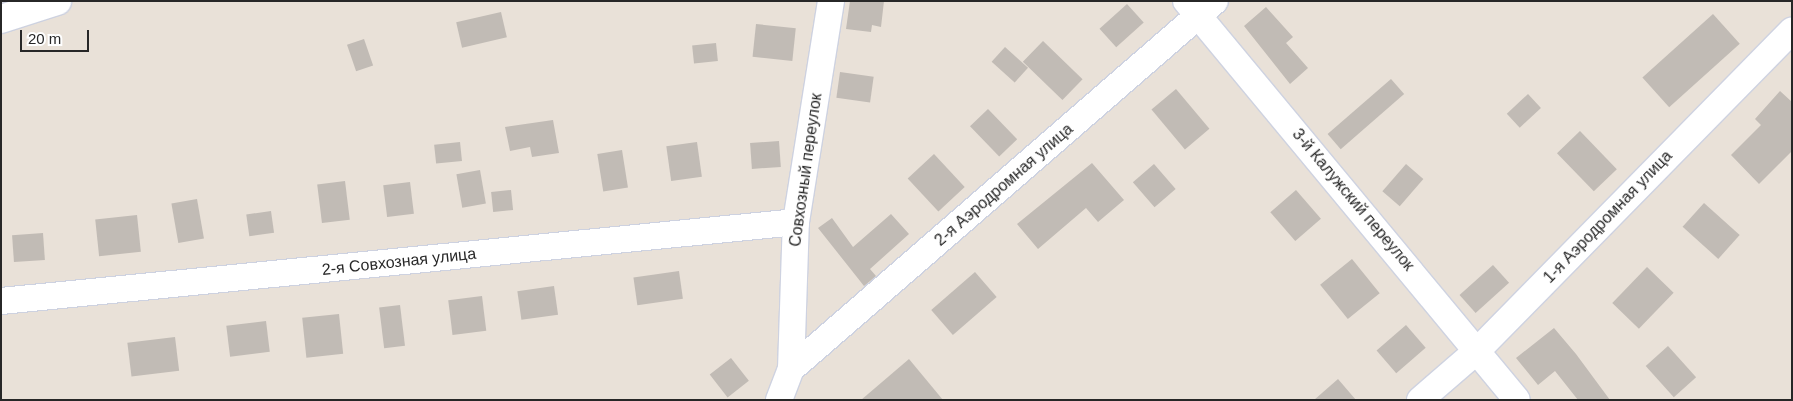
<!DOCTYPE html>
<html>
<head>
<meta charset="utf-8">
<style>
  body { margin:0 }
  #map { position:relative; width:1793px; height:401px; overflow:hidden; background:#e9e1d8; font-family:Arial,sans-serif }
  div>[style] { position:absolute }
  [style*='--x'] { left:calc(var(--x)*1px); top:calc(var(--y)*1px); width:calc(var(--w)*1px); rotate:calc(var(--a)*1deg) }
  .building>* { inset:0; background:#c1bbb5; transform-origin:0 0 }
  .roads { filter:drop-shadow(1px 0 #ced2e0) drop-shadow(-1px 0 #ced2e0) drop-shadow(0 1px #ced2e0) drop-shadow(0 -1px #ced2e0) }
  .street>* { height:26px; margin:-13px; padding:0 13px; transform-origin:13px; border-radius:13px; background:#fff }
  .secondary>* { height:28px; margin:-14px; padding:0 14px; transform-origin:14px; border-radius:14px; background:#fff }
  span { translate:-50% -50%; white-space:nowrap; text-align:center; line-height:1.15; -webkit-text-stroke:4px #fff; paint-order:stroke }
  .street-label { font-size:16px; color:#272727 }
  .frame { position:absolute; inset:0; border:2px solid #272727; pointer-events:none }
  .scale { position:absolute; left:20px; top:30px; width:69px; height:22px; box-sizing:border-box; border:2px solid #272727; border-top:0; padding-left:6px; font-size:15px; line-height:18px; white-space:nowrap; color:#272727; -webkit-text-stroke:4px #fff; paint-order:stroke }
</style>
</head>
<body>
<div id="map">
  <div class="building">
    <i style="clip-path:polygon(850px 1px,884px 1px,881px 27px,872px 25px,871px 32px,846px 29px)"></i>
    <i style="left:1127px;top:4px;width:25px;height:37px;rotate:48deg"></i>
    <i style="clip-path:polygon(1266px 7px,1293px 37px,1286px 43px,1308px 68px,1290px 84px,1244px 26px)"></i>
    <i style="left:501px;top:12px;width:26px;height:46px;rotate:77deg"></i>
    <i style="left:1713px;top:14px;width:40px;height:95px;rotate:48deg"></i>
    <i style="left:756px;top:24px;width:40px;height:33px;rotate:6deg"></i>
    <i style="left:364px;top:39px;width:28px;height:18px;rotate:71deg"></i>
    <i style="left:1043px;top:41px;width:55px;height:29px;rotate:44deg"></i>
    <i style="left:716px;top:43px;width:18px;height:24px;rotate:84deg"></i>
    <i style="left:1005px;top:47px;width:31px;height:20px;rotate:42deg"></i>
    <i style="left:840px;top:72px;width:34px;height:26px;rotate:8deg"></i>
    <i style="left:1391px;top:79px;width:20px;height:84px;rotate:49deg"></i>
    <i style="left:1176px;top:89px;width:52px;height:32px;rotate:50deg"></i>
    <i style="clip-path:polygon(1780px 91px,1792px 102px,1792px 151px,1759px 184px,1731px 155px,1761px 125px,1755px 119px)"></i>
    <i style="left:1528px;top:94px;width:19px;height:29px;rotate:47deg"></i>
    <i style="left:988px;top:109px;width:42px;height:25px;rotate:46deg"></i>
    <i style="clip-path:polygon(553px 120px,559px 153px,532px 157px,530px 147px,510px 151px,505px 127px)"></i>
    <i style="left:1580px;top:131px;width:53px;height:32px;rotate:46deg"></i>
    <i style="left:779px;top:141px;width:26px;height:29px;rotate:86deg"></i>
    <i style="left:460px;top:142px;width:19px;height:26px;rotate:84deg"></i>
    <i style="left:697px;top:142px;width:35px;height:31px;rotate:82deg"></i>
    <i style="left:622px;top:150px;width:38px;height:25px;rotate:81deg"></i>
    <i style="left:934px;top:154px;width:45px;height:36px;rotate:47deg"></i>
    <i style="clip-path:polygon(1092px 163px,1124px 200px,1098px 222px,1086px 208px,1038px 249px,1017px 224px)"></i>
    <i style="left:1154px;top:164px;width:33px;height:28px;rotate:49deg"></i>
    <i style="left:1406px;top:164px;width:23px;height:36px;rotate:41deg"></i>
    <i style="left:480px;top:170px;width:34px;height:24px;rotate:80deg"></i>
    <i style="left:345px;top:181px;width:39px;height:28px;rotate:83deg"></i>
    <i style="left:410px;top:182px;width:32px;height:27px;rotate:83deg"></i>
    <i style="left:511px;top:190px;width:20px;height:20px;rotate:84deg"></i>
    <i style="left:1296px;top:190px;width:38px;height:34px;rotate:49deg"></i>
    <i style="left:197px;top:199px;width:40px;height:26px;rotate:80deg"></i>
    <i style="left:1704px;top:203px;width:48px;height:32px;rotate:42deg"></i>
    <i style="left:271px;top:211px;width:22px;height:25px;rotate:82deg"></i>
    <i style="clip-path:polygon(891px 214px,909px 234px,870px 269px,876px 276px,864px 286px,818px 228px,832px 218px,853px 247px)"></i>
    <i style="left:137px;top:215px;width:37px;height:42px;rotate:84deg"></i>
    <i style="left:43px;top:233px;width:27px;height:31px;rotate:86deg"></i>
    <i style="left:1352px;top:259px;width:44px;height:41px;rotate:51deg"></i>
    <i style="left:1493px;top:265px;width:24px;height:45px;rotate:48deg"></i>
    <i style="left:1647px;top:267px;width:37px;height:50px;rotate:44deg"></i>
    <i style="left:679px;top:271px;width:28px;height:46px;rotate:82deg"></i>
    <i style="left:975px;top:272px;width:33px;height:58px;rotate:49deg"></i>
    <i style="left:554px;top:286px;width:29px;height:37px;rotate:82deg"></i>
    <i style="left:482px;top:296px;width:35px;height:34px;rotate:83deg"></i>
    <i style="left:400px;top:305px;width:41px;height:21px;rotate:83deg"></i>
    <i style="left:339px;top:314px;width:40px;height:37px;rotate:84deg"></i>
    <i style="left:266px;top:321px;width:31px;height:40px;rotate:83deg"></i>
    <i style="left:1406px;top:325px;width:30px;height:39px;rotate:49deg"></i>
    <i style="clip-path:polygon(1554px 328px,1576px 354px,1610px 400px,1578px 400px,1555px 371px,1538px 385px,1516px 358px)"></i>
    <i style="left:175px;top:337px;width:34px;height:48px;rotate:83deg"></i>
    <i style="left:1668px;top:346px;width:42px;height:30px;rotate:48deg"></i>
    <i style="left:731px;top:358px;width:29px;height:27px;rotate:52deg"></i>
    <i style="clip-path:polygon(909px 359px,943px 400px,861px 400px)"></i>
    <i style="clip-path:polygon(1338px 379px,1356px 400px,1314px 400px)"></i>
  </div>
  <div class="roads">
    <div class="street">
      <i style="--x:1186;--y:1;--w:518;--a:50.32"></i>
      <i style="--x:1;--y:301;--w:799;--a:-5.67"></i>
      <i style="--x:791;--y:369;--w:561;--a:-40.96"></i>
      <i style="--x:779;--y:400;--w:33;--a:-69"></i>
      <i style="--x:791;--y:369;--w:147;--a:-88.1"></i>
      <i style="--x:796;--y:222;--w:224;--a:-81"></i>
      <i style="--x:1420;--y:400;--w:77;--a:-40.8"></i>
      <i style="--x:1478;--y:350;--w:448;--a:-45.5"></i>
    </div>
    <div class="secondary">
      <i style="--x:1;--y:19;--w:59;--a:-17.8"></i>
    </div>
  </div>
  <div class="street-label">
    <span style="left:806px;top:170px;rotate:-82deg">Совхозный переулок</span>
    <span style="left:1004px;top:185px;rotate:-41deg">2-я Аэродромная улица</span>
    <span style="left:1353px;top:200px;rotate:50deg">3-й Калужский переулок</span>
    <span style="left:1608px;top:217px;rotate:-46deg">1-я Аэродромная улица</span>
    <span style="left:399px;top:262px;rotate:-6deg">2-я Совхозная улица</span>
  </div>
  <div class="frame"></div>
  <div class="scale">20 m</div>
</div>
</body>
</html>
